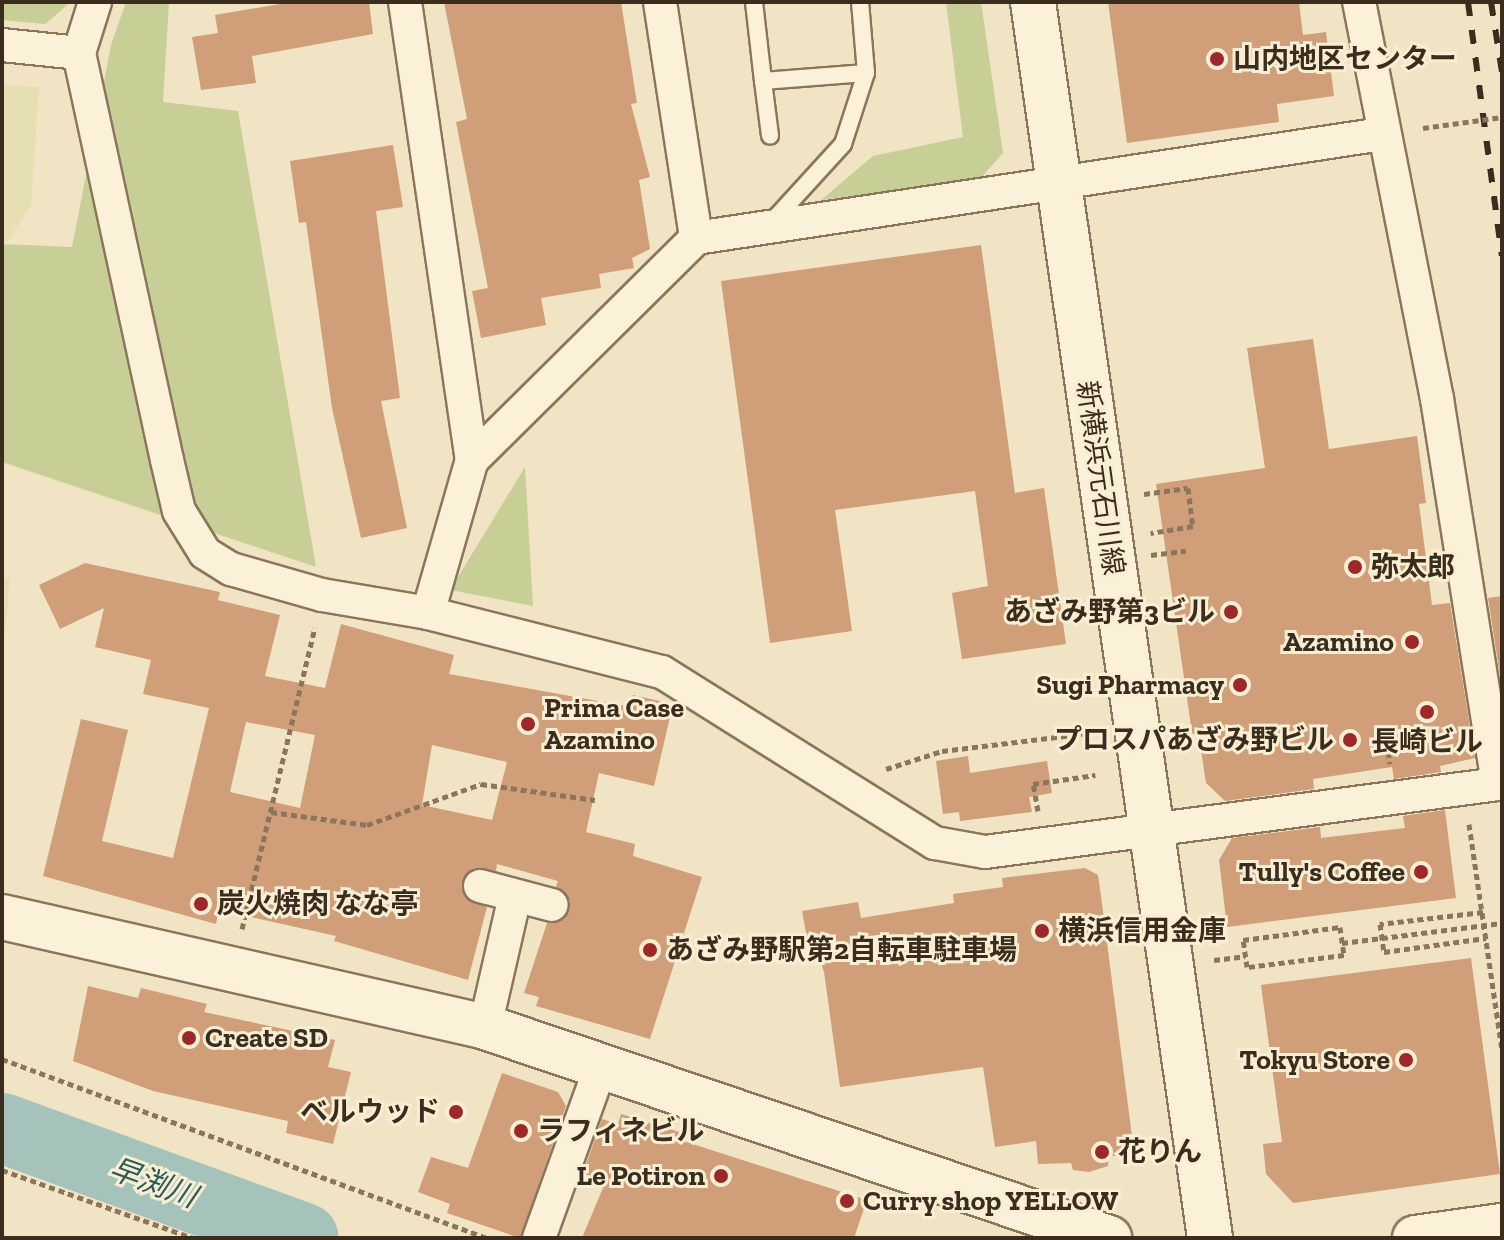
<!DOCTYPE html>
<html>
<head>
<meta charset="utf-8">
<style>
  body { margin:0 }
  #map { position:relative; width:1504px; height:1240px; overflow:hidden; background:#f0e4c4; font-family:"Zilla Slab","Noto Sans JP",serif }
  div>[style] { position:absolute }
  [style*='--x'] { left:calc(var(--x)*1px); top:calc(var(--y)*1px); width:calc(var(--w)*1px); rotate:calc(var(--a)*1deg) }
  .farmland>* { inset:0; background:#e6dfb1 }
  .green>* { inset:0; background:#c7cf97 }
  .river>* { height:70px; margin:-35px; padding:0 35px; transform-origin:35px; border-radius:35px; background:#a6c3bb }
  .building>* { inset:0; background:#d09e79 }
  .path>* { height:5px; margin-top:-2.5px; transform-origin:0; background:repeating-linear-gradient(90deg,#8c755a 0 6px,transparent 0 10px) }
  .roads { filter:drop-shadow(2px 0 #8c755a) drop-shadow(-2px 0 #8c755a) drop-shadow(0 2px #8c755a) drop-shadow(0 -2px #8c755a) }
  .lane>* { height:16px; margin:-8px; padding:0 8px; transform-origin:8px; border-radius:8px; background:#faf1d8 }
  .street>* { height:32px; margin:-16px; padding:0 16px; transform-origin:16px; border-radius:16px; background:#faf1d8 }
  .secondary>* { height:44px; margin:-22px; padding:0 22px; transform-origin:22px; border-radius:22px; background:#faf1d8 }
  .rail>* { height:6px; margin-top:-3px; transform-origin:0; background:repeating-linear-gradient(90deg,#3b2d1e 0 14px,transparent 0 28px) }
  .path-bridge>* { height:5px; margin-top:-2.5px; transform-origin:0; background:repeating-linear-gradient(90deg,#8c755a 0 6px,transparent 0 10px) }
  .dots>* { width:22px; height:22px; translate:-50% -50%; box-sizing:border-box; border:4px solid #f7eed4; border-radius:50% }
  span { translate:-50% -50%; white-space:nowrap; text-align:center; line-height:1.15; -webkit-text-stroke:6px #f7eed4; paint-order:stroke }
  .poi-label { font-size:28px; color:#3b2d1e; font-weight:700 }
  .left { translate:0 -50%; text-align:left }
  .right { translate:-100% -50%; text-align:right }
  .street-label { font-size:28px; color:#3b2d1e }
  .water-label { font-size:30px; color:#2d5b59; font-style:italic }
  .frame { position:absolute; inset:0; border:4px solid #3b2d1e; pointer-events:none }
</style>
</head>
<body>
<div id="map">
  <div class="farmland">
    <i style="clip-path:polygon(2px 85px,39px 87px,31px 205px,7px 242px,2px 241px)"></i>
    <i style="clip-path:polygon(2px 578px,10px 579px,2px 660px)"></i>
  </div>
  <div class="green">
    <i style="clip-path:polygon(2px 2px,71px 2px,45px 24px,2px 20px)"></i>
    <i style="clip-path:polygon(126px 2px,169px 2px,163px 102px,238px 111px,316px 567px,2px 462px,2px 244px,72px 247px,111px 45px)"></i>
    <i style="clip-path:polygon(946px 2px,981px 2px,1003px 153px,979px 180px,821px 200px,873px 156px,963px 137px)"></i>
    <i style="clip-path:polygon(525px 467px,533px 606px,450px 590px)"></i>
  </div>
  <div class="river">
    <i style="--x:2;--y:1128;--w:321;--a:20"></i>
  </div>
  <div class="building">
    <i style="clip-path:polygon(292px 2px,369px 2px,373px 34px,252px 56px,256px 83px,201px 90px,192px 37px,218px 33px,215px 15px)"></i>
    <i style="clip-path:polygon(444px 2px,621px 2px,637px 103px,631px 104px,650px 177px,639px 180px,650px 249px,632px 258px,634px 268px,599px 274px,601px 288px,541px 298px,546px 325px,481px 338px,472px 291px,488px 288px,456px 122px,467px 119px)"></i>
    <i style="clip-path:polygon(1108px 2px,1299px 2px,1303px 35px,1326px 32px,1334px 96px,1277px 104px,1279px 122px,1127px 143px)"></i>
    <i style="clip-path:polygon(393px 145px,403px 207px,376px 211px,400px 398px,381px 401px,407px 528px,361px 538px,332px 408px,306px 222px,299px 223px,290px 161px)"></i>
    <i style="clip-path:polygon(981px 245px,1015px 493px,1044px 488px,1066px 644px,962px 659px,952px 593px,988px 586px,975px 491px,835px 510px,852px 631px,770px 643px,721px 281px)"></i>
    <i style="clip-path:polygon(1313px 339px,1329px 449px,1417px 436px,1426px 503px,1419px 504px,1432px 605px,1450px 603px,1475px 758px,1440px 766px,1441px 772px,1394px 779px,1392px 767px,1313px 779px,1314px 789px,1225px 801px,1206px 783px,1199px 737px,1192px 733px,1156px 484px,1265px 468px,1247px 348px)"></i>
    <i style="clip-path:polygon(evenodd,85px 563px,220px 592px,218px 600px,280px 615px,265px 676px,325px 688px,341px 624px,454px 655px,449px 674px,631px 707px,633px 695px,673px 704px,654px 786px,599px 773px,586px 832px,635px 844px,633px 856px,702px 877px,650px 1039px,536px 1006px,539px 997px,524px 993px,547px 923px,565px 919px,570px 901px,556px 886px,558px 881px,497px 864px,496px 871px,474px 868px,462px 882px,466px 899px,487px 907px,468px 980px,334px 941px,336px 936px,219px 910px,216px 924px,43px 876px,81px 719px,128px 730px,102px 841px,173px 858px,209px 708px,143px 694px,151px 660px,95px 647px,104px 608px,60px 629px,39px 585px,85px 563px,246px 722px,315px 735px,300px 808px,230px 792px,246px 722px,85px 563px,432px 745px,507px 762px,492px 820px,422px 805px,432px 745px)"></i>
    <i style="clip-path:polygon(1502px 596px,1502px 688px,1488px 598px)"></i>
    <i style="clip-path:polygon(968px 756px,970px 773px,1047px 761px,1052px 793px,1029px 797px,1032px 812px,960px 821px,959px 812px,943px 814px,936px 761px)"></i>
    <i style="clip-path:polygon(1445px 810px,1456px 898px,1227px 927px,1219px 860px,1232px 838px,1320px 827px,1321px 838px,1405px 828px,1403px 816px)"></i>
    <i style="clip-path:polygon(1085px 868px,1098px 875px,1101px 896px,1133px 1144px,1125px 1155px,1109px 1156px,1108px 1166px,1089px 1172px,1073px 1170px,1071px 1163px,1038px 1164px,1036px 1141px,995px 1147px,983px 1067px,840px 1087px,824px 972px,814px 942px,808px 943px,802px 911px,858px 902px,861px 918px,954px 903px,953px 894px,1003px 887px,1002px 878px)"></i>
    <i style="clip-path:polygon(1471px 958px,1500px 1174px,1293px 1203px,1266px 1174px,1263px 1144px,1282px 1142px,1261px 985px)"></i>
    <i style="clip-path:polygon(88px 986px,138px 998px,141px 988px,207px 1004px,204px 1012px,335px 1040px,328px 1067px,351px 1072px,333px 1144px,286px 1133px,288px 1121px,153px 1091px,73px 1061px)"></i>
    <i style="clip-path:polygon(502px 1073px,558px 1092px,566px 1106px,520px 1238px,447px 1213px,450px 1204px,418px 1192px,431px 1157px,468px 1168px)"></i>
    <i style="clip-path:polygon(621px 1114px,679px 1132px,677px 1139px,867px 1200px,854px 1238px,582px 1238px,605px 1183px,582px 1176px,602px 1119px,618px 1124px)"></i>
  </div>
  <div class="path">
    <i style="--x:1144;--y:494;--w:44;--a:-7.8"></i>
    <i style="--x:1188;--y:488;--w:38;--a:83"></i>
    <i style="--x:1193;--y:526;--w:43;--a:170.5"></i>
    <i style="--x:1151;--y:555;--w:35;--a:-7"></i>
    <i style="--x:1385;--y:732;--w:32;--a:81"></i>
    <i style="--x:886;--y:769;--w:59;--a:-17.8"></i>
    <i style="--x:942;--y:751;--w:148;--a:-7"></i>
    <i style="--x:1038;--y:811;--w:27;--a:-100"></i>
    <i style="--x:1033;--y:784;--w:63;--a:-8.3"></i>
    <i style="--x:271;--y:812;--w:97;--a:7.7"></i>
    <i style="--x:367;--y:825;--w:121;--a:-19.8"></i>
    <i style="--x:481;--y:784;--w:115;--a:8"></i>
    <i style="--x:1469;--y:824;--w:227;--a:81.7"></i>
    <i style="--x:1483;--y:912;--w:104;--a:173.4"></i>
    <i style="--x:1380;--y:924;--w:28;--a:82"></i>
    <i style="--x:1384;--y:952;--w:103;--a:-7.8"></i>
    <i style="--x:1340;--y:927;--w:28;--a:82"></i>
    <i style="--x:1344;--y:955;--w:98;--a:172.9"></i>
    <i style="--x:1247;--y:967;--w:27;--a:-98"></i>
    <i style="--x:1243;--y:940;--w:98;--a:-7.6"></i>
    <i style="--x:242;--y:929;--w:310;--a:-76.4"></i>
    <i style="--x:1342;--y:943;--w:161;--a:-7.1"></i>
    <i style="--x:1214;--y:960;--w:31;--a:-7"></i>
    <i style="--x:2;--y:1059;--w:517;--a:20.26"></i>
    <i style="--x:2;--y:1170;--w:203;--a:19.6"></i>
  </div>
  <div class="roads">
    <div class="lane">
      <i style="--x:754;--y:2;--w:80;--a:83.5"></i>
      <i style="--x:763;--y:81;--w:103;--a:-4.4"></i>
      <i style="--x:763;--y:81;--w:55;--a:82.7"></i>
      <i style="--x:770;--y:224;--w:108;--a:-47.6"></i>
      <i style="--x:843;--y:144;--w:75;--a:-72.1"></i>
      <i style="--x:866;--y:73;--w:71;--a:-94.8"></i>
    </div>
    <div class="street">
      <i style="--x:95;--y:2;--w:53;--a:107.4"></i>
      <i style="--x:79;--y:53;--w:416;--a:77.8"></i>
      <i style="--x:167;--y:460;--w:52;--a:76.8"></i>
      <i style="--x:179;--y:511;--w:49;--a:58.2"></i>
      <i style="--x:205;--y:553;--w:31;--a:32"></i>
      <i style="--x:231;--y:569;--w:95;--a:15.9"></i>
      <i style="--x:322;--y:595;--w:108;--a:9.6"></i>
      <i style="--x:428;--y:613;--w:241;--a:14.2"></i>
      <i style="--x:662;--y:672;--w:322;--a:32.1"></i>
      <i style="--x:935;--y:843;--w:51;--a:10.2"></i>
      <i style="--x:985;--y:852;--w:517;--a:-7.55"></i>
      <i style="--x:1498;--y:784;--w:390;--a:-99"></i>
      <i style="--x:1437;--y:399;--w:405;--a:-101.1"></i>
      <i style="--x:405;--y:2;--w:463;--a:81.7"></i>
      <i style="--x:660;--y:2;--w:239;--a:81.3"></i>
      <i style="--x:2;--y:45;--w:77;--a:5.9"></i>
      <i style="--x:428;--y:613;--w:159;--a:-74"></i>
      <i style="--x:472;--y:460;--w:315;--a:-44.7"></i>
      <i style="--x:696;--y:238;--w:694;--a:-8.62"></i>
      <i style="--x:480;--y:886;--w:74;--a:14.8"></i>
      <i style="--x:485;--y:1027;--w:134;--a:-77.1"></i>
      <i style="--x:539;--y:1238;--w:180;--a:-70.2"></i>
    </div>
    <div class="secondary">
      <i style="--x:1033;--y:2;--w:1249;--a:81.85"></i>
      <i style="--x:2;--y:917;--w:495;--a:12.8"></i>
      <i style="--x:485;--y:1027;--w:659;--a:18.68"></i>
      <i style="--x:1415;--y:1238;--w:88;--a:-7.9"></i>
    </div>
  </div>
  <div class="rail">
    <i style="--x:1468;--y:2;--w:256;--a:82.4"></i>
    <i style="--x:1491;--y:2;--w:71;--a:81.1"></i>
  </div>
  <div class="path-bridge">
    <i style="--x:1423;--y:128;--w:80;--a:-7.9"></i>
  </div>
  <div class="dots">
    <i style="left:1217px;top:59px;background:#9d2827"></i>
    <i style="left:1355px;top:567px;background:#9d2827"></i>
    <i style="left:1231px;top:612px;background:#9d2827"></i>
    <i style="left:1412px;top:642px;background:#9d2827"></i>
    <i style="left:1240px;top:685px;background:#9d2827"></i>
    <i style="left:1427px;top:712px;background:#9d2827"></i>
    <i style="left:528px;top:724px;background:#9d2827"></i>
    <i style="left:1350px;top:740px;background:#9d2827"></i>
    <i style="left:1421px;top:872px;background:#9d2827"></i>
    <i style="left:201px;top:904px;background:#9d2827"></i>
    <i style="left:1042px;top:931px;background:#9d2827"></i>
    <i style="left:650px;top:950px;background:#9d2827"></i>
    <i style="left:189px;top:1038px;background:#9d2827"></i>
    <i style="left:1406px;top:1060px;background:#9d2827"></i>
    <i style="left:456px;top:1112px;background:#9d2827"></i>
    <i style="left:521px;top:1131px;background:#9d2827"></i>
    <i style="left:1102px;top:1152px;background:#9d2827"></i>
    <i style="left:721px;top:1176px;background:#9d2827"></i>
    <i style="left:847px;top:1201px;background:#9d2827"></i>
  </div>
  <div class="poi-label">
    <span class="left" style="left:1233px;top:59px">山内地区センター</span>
    <span class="left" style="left:1371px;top:567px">弥太郎</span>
    <span class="right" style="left:1215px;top:612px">あざみ野第3ビル</span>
    <span class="right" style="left:1394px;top:642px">Azamino</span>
    <span class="right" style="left:1224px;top:685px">Sugi Pharmacy</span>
    <span class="left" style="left:544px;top:724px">Prima Case<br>Azamino</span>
    <span class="right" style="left:1334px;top:740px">プロスパあざみ野ビル</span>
    <span style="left:1427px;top:742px">長崎ビル</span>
    <span class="right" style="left:1405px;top:872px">Tully's Coffee</span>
    <span class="left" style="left:217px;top:904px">炭火焼肉 なな亭</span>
    <span class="left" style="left:1058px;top:931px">横浜信用金庫</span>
    <span class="left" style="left:666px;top:950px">あざみ野駅第2自転車駐車場</span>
    <span class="left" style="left:205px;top:1038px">Create SD</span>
    <span class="right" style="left:1390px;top:1060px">Tokyu Store</span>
    <span class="right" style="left:440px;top:1112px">ベルウッド</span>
    <span class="left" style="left:537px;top:1131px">ラフィネビル</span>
    <span class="left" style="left:1118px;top:1152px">花りん</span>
    <span class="right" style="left:705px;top:1176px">Le Potiron</span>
    <span class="left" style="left:863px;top:1201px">Curry shop YELLOW</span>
  </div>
  <div class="street-label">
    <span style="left:1100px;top:478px;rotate:82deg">新横浜元石川線</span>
  </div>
  <div class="water-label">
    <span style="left:153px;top:1183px;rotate:20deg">早渕川</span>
  </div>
  <div class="frame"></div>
</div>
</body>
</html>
